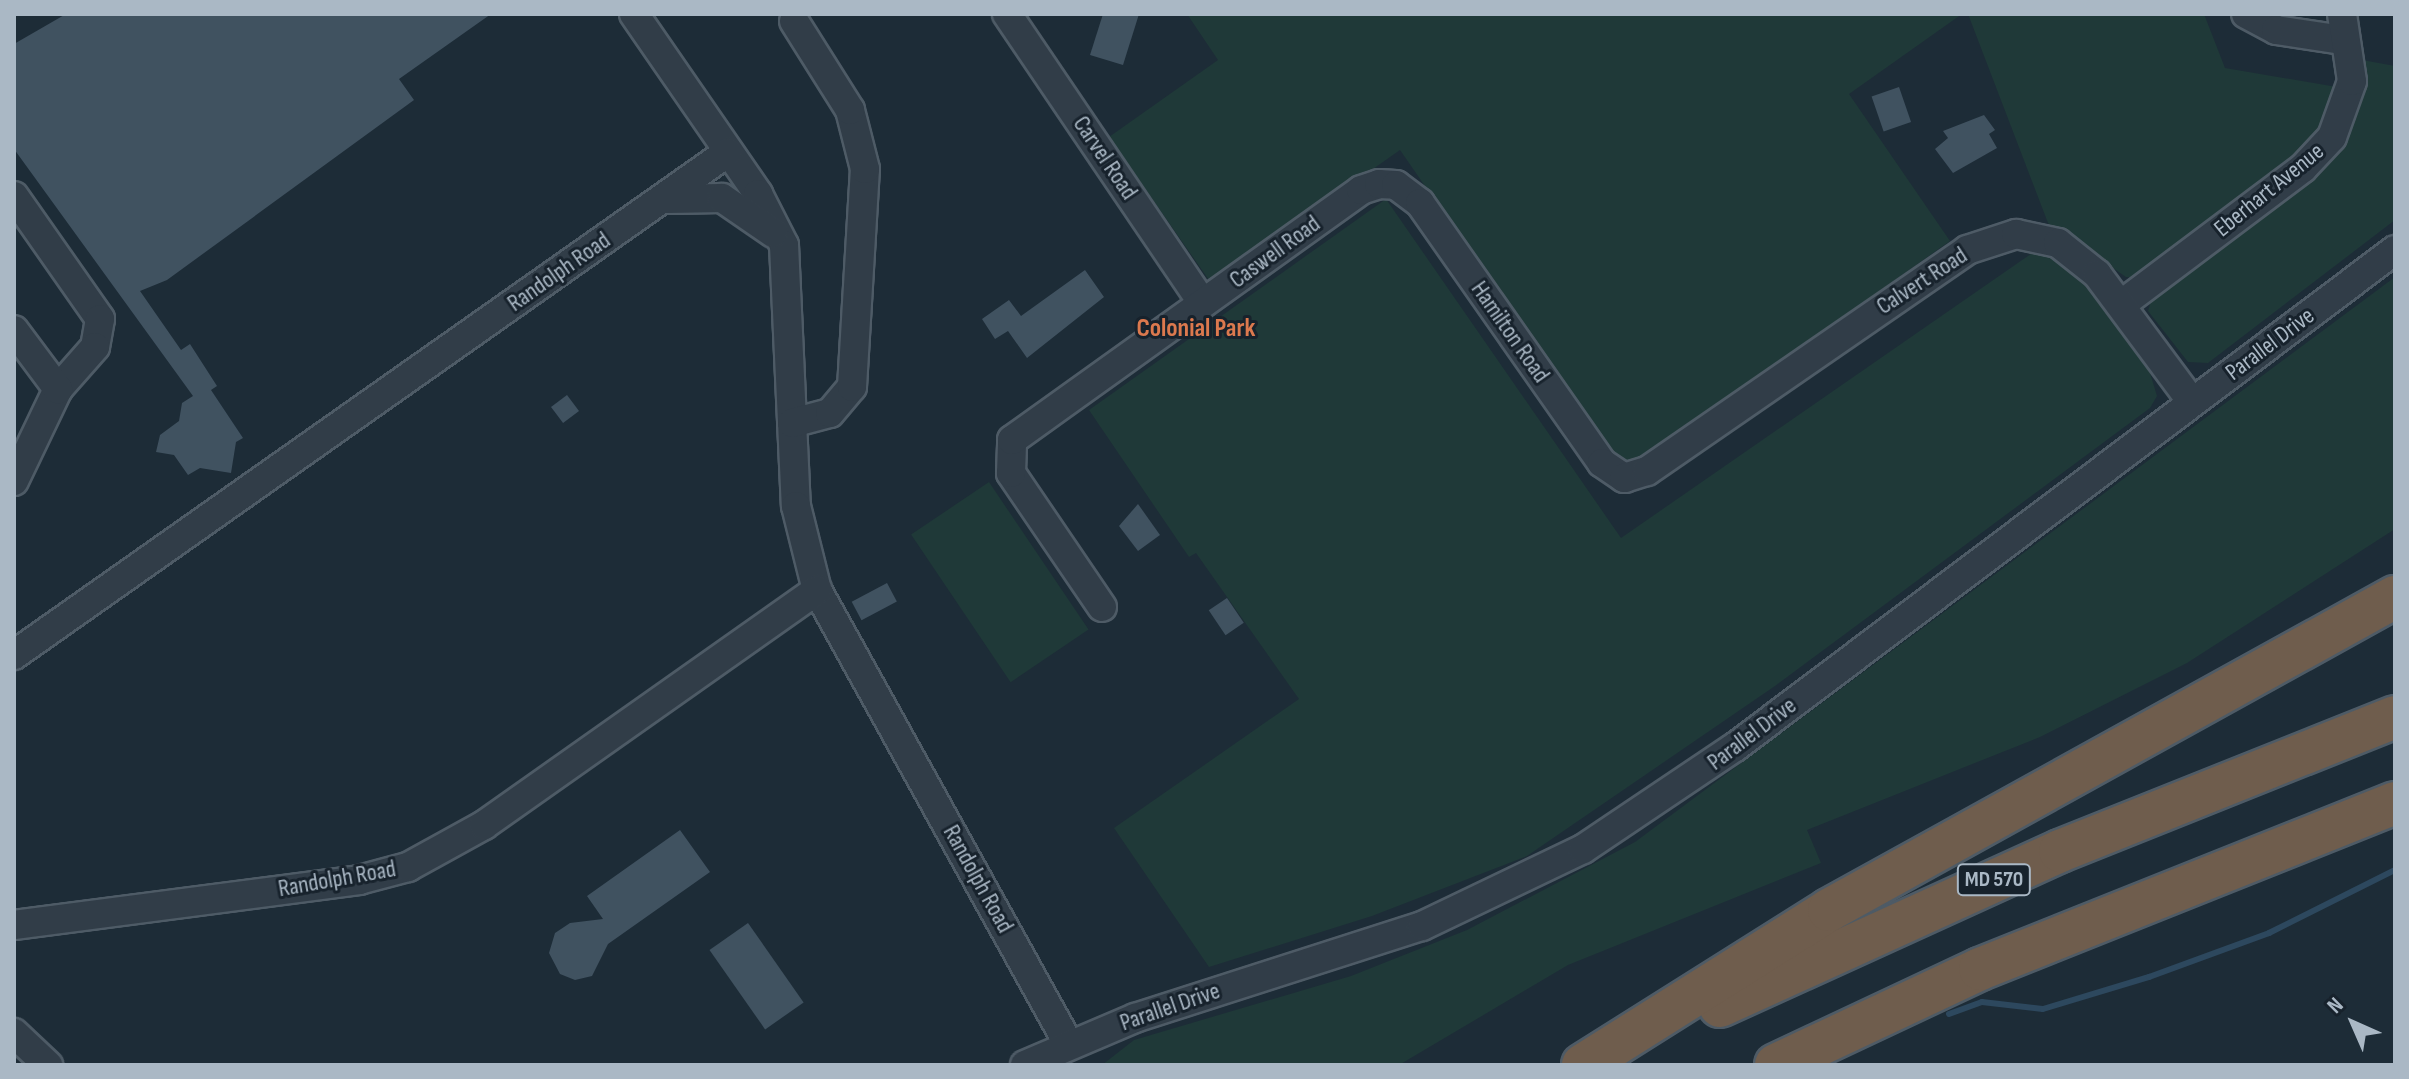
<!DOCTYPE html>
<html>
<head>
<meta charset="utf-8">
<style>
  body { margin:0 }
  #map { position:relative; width:2409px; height:1079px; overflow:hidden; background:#1d2c37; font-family:"Sofia Sans Condensed",sans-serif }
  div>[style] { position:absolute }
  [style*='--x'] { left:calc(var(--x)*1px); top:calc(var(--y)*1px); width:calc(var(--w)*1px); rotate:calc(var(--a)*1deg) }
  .green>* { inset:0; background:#1f3938; transform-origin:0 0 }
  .stream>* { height:6px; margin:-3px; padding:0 3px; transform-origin:3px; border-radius:3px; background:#2d485e }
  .building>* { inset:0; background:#405260; transform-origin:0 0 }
  .roads { filter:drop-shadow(2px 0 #4e5b66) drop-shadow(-2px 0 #4e5b66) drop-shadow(0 2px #4e5b66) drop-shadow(0 -2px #4e5b66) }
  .minor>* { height:28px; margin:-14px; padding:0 14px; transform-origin:14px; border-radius:14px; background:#313d48 }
  .highway>* { height:42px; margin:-21px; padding:0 21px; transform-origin:21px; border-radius:21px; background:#6f5d4d }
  span { translate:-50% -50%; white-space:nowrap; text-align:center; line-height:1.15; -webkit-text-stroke:6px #17222c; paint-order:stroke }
  .shield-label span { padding:2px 6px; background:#17222c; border:2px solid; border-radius:6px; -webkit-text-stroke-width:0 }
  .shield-label { font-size:22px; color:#aab8c5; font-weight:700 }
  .street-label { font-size:24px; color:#aab8c5 }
  .neighbourhood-label { font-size:26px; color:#dc794e; font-weight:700 }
  .frame { position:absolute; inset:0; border:16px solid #aab8c5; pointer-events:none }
  .north { position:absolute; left:2313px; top:983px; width:80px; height:80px; -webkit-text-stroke:6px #17222c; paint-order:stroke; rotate:315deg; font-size:22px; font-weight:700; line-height:32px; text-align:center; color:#aab8c5 }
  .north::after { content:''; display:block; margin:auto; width:28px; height:36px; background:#aab8c5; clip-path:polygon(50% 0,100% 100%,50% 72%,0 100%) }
</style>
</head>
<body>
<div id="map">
  <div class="green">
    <i style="clip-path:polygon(1187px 14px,1962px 14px,1849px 94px,1950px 241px,1623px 472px,1400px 150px,1211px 283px,1109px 137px,1218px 60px)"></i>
    <i style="clip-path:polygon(1968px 14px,2204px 14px,2225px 68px,2337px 87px,2319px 131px,2296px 157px,2136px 278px,2126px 277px,2048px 223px)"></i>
    <i style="clip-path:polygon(2362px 60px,2395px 66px,2395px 220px,2208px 363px,2188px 362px,2148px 311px,2152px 298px,2319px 168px)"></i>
    <i style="clip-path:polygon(1386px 199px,1621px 538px,2038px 249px,2090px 285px,2147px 363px,2157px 396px,2150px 408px,1775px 686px,1527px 856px,1372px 916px,1209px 967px,1114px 828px,1299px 699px,1196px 553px,1189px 557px,1089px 410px)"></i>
    <i style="clip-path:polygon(2395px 277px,2395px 529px,2187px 663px,2040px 737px,1807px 830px,1821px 863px,1568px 965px,1399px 1065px,1102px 1065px,1134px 1040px,1351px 976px,1467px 930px,1635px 842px)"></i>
    <i style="left:989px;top:482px;width:178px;height:94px;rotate:56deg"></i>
  </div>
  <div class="stream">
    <i style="--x:1949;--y:1014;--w:35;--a:-20"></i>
    <i style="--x:1982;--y:1002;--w:61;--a:6.5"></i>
    <i style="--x:2043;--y:1009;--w:111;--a:-16.8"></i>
    <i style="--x:2149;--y:977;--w:128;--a:-20.1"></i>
    <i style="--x:2269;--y:933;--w:141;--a:-26.6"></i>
  </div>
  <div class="building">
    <i style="clip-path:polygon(66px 14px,491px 14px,399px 79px,414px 100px,167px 280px,140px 291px,181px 350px,190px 344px,217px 386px,211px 390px,243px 438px,236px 442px,231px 473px,200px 468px,188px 475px,174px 455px,156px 452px,160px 435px,179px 421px,182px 403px,193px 396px,14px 149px,14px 44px)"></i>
    <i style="clip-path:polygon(1103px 14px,1139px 14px,1123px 65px,1090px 55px)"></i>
    <i style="left:1899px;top:87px;width:37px;height:29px;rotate:71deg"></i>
    <i style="clip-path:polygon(1984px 115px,1995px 130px,1989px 134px,1997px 148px,1953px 173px,1935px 149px,1948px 138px,1943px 131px)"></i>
    <i style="clip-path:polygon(1085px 270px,1104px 297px,1027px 358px,1008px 331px,995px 339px,982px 319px,1009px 300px,1021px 316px)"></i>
    <i style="left:567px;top:395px;width:20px;height:20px;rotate:53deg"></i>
    <i style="clip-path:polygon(1138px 504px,1160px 535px,1138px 551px,1119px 526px)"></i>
    <i style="left:887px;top:583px;width:21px;height:40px;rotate:62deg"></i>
    <i style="left:1227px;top:598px;width:30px;height:22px;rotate:56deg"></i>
    <i style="clip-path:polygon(680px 830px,710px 872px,608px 944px,592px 976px,575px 980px,560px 974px,549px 953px,555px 933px,570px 923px,603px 919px,587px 896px)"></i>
    <i style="left:748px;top:923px;width:97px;height:47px;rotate:55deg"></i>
  </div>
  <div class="roads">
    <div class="minor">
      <i style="--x:634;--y:14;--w:219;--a:55.4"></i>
      <i style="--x:758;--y:194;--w:57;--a:63"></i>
      <i style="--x:784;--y:245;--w:261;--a:87.4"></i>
      <i style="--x:796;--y:506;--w:87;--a:76"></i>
      <i style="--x:817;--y:590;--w:518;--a:61.01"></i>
      <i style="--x:1007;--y:14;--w:349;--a:55.9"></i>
      <i style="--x:2246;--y:14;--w:34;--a:28"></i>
      <i style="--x:2276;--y:30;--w:68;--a:8.5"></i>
      <i style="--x:14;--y:196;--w:150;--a:55"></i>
      <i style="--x:100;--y:319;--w:28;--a:100"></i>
      <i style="--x:95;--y:347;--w:56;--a:131.4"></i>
      <i style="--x:58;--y:389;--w:102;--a:115.6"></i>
      <i style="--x:667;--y:199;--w:55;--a:-1"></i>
      <i style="--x:722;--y:198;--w:62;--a:34.5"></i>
      <i style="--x:2122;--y:304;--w:226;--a:-36.9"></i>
      <i style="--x:2303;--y:168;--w:42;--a:-46.9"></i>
      <i style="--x:2332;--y:137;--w:59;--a:-70.3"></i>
      <i style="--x:2352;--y:81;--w:68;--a:-98.5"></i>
      <i style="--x:14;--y:330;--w:74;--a:53.3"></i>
      <i style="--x:792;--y:423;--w:39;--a:-15"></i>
      <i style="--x:830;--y:413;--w:34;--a:-50"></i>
      <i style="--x:852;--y:387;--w:218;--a:-86.6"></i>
      <i style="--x:865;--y:169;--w:61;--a:-104.3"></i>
      <i style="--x:850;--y:110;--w:105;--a:-122.2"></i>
      <i style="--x:1102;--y:607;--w:162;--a:-124.2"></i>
      <i style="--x:1011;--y:473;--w:33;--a:-88"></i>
      <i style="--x:1012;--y:440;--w:429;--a:-35.6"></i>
      <i style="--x:1361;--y:190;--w:19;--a:-18"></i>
      <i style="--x:1379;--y:184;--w:17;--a:3"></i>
      <i style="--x:1396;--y:185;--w:30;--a:37"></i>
      <i style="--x:1420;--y:203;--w:317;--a:55"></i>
      <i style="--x:1602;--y:463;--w:27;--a:34"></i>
      <i style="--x:1624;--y:478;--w:24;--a:-17"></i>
      <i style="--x:1647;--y:471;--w:389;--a:-34.6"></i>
      <i style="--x:1967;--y:250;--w:52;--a:-18.1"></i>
      <i style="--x:2016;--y:234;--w:43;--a:12.1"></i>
      <i style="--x:2058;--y:243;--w:50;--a:38.5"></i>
      <i style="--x:2097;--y:274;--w:159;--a:53.4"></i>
      <i style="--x:14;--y:655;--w:873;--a:-35.16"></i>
      <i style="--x:14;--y:925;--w:348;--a:-7.4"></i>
      <i style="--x:359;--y:880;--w:51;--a:-14.9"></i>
      <i style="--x:408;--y:867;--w:87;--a:-28.9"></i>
      <i style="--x:484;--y:825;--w:408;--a:-35.2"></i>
      <i style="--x:14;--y:1033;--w:47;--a:43.3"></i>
      <i style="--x:1025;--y:1065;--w:120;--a:-23.1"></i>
      <i style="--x:1135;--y:1018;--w:301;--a:-17.8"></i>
      <i style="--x:1422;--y:926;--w:178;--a:-25.6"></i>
      <i style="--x:1583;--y:849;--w:183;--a:-33.9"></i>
      <i style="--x:1735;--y:747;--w:826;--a:-36.98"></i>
    </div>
    <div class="highway">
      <i style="--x:1720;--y:1006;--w:374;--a:-24.5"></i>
      <i style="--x:2060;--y:851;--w:361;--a:-21.8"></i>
      <i style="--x:1583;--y:1065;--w:291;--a:-32.2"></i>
      <i style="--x:1829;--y:910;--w:647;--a:-28.94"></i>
      <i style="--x:1776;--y:1065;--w:225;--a:-25.2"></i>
      <i style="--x:1980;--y:969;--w:447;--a:-21.8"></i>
    </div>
  </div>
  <div class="shield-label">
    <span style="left:1994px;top:880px">MD 570</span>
  </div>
  <div class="street-label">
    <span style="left:1105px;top:158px;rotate:56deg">Carvel Road</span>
    <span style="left:2269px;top:190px;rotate:-39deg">Eberhart Avenue</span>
    <span style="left:1275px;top:252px;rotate:-36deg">Caswell Road</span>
    <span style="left:559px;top:272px;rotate:-35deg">Randolph Road</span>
    <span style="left:1922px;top:281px;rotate:-33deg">Calvert Road</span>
    <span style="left:1510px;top:332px;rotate:55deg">Hamilton Road</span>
    <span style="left:2270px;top:344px;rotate:-37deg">Parallel Drive</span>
    <span style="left:1752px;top:734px;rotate:-37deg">Parallel Drive</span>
    <span style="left:337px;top:879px;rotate:-10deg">Randolph Road</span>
    <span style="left:978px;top:879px;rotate:61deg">Randolph Road</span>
    <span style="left:1170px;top:1007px;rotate:-19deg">Parallel Drive</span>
  </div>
  <div class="neighbourhood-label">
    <span style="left:1196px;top:329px">Colonial Park</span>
  </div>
  <div class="frame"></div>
  <div class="north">N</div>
</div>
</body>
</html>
